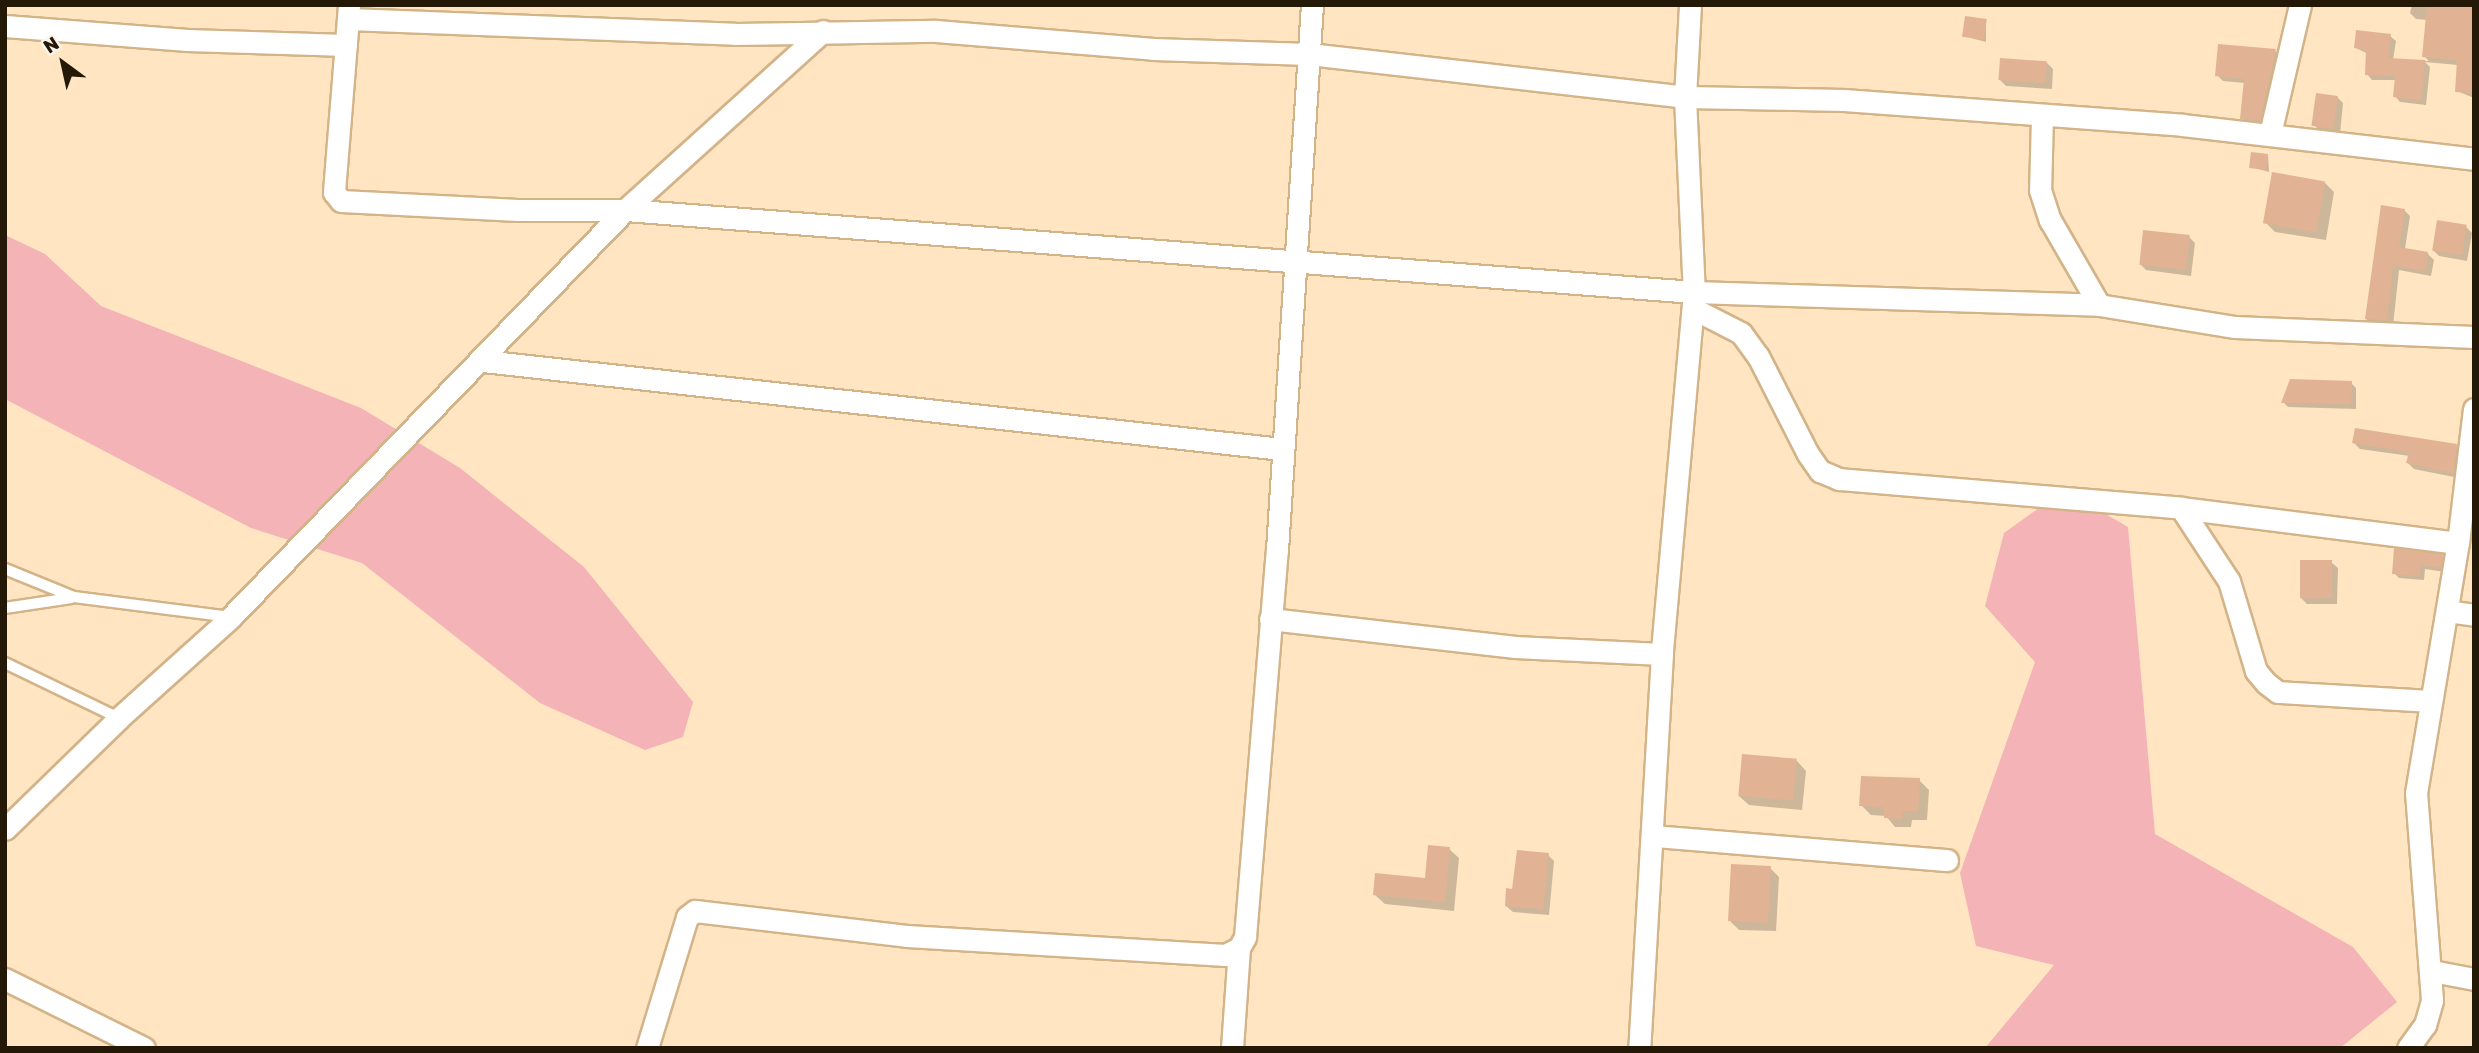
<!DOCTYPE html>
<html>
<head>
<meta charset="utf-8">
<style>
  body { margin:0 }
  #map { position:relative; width:2479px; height:1053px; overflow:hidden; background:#ffe5c1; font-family:Rubik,sans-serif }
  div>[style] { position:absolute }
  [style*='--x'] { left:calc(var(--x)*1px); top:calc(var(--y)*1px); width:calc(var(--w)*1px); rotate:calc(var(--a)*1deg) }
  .green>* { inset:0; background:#f4b3b6 }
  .shadow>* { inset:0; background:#0003 }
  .building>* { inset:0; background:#e1b394; transform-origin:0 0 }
  .roads { filter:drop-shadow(2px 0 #d3b388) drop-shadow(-2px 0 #d3b388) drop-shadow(0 2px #d3b388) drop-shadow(0 -2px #d3b388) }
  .lane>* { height:10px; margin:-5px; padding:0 5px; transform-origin:5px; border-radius:5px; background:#fff }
  .street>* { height:21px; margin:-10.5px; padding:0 10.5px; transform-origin:10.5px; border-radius:10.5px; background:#fff }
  span { translate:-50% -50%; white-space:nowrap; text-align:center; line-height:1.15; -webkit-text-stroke:5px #fcf5ec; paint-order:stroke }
  .frame { position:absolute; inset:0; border:7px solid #241807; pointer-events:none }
  .north { position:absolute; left:28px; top:28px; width:70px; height:70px; -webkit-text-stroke:5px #fcf5ec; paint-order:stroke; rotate:327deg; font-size:19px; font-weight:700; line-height:28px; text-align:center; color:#241807 }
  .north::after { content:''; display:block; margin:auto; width:24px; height:32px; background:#241807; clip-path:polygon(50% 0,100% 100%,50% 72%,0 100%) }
</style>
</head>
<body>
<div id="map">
  <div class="green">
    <i style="clip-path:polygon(5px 235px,45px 254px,101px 306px,361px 408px,460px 468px,584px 567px,693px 702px,683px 737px,645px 750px,540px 703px,362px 563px,251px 528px,5px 399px)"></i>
    <i style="clip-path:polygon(2064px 490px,2128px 527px,2155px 834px,2353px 947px,2397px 1002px,2340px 1048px,1985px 1048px,2054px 965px,1976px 946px,1960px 873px,2035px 662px,1985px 606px,2004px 533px)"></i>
  </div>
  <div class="shadow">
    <i style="clip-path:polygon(2412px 5px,2474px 5px,2474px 98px,2457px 91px,2458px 65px,2425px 62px,2430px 67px,2426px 105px,2400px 102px,2395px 96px,2396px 80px,2372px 80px,2367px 74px,2368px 54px,2356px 48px,2390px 36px,2396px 41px,2393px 60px,2429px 61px,2424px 56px,2428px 20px,2416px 19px,2410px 13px)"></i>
    <i style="clip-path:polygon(1986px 21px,1986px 42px,1963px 36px)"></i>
    <i style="clip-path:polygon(2275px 51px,2281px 57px,2265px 126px,2248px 124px,2242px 118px,2245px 83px,2223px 81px,2217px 75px)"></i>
    <i style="clip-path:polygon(2047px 63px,2053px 69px,2052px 89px,2006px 86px,2000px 80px)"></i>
    <i style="clip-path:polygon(2337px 97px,2343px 103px,2340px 134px,2320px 131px,2314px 125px)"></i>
    <i style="clip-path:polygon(2268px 155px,2269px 172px,2251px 167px)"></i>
    <i style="clip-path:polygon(2325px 183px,2334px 192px,2326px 240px,2275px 232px,2265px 222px)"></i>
    <i style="clip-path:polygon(2404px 210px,2410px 216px,2405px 249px,2428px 254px,2434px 260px,2431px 276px,2399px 270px,2393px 326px,2373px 325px,2366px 319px)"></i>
    <i style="clip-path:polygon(2466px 227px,2472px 233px,2467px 261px,2439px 256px,2433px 250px)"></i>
    <i style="clip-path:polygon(2189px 237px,2195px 243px,2191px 276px,2146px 270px,2140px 264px)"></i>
    <i style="clip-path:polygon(2351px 383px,2356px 388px,2356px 409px,2288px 407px,2283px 402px)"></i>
    <i style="clip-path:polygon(2354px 443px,2456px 446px,2462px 452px,2459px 478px,2414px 469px,2408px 463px,2410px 456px,2360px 449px)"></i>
    <i style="clip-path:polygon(2442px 556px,2447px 561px,2445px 572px,2425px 569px,2424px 580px,2399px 578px,2394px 573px)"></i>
    <i style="clip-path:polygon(2331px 562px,2338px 568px,2337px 604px,2307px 604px,2301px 598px)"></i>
    <i style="clip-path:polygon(1797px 761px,1806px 771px,1802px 810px,1749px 805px,1739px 796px)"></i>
    <i style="clip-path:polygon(1919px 780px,1929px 790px,1927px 820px,1912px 820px,1911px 827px,1895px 827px,1886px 816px,1871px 815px,1861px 805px)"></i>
    <i style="clip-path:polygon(1449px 849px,1459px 858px,1454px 911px,1385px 904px,1375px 895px,1427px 879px)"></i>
    <i style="clip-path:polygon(1548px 855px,1554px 861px,1549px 915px,1513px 912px,1506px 906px,1514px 891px)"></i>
    <i style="clip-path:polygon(1770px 868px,1779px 877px,1776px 931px,1739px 930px,1729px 920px)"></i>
  </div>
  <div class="building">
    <i style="clip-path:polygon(2427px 5px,2474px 5px,2474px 93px,2455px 92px,2457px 60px,2422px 57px)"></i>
    <i style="left:1965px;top:16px;width:22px;height:21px;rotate:8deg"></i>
    <i style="clip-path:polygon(2356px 30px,2391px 34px,2388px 58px,2425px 60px,2421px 100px,2393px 97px,2395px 76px,2365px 75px,2366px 50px,2354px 48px)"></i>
    <i style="clip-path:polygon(2218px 44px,2276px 49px,2260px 121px,2240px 119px,2244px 79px,2215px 76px)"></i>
    <i style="left:2000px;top:58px;width:47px;height:22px;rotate:4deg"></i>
    <i style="left:2316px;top:93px;width:22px;height:33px;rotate:8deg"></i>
    <i style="left:2251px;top:152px;width:17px;height:16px;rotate:7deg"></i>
    <i style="left:2272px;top:172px;width:54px;height:52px;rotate:10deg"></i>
    <i style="clip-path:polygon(2381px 205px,2405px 209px,2399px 247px,2428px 252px,2425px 271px,2393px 265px,2387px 320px,2365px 319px)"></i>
    <i style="left:2437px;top:220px;width:30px;height:31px;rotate:9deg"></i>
    <i style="left:2143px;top:230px;width:47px;height:35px;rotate:6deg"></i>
    <i style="clip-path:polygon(2290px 379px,2352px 381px,2351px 404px,2281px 403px)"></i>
    <i style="clip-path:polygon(2355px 428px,2457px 444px,2453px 473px,2406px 463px,2409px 452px,2352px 443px)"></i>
    <i style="clip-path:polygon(2394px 548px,2443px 554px,2441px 568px,2420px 565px,2420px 576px,2392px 574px)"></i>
    <i style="left:2300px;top:560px;width:32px;height:38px"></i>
    <i style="left:1742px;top:754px;width:55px;height:42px;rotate:5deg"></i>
    <i style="clip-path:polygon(1861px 776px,1920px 778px,1918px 811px,1903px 811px,1902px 819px,1884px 818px,1884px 807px,1859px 806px)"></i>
    <i style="clip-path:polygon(1428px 845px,1450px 847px,1445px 902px,1373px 895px,1375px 873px,1425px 878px)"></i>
    <i style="clip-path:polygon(1517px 850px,1549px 853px,1543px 909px,1505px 906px,1506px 888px,1512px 889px)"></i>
    <i style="left:1731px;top:864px;width:40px;height:57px;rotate:3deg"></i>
  </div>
  <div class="roads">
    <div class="lane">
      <i style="--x:5;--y:569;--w:74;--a:22.1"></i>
      <i style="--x:74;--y:597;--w:158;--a:7.3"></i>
      <i style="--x:5;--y:608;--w:67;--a:-8.6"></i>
      <i style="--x:5;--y:663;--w:127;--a:25.8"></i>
    </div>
    <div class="street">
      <i style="--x:349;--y:5;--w:188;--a:94.6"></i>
      <i style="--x:334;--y:192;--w:11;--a:52"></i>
      <i style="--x:341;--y:201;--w:177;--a:2.9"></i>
      <i style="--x:518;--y:210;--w:107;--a:0"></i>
      <i style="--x:625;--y:210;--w:1072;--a:4.39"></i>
      <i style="--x:1694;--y:292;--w:363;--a:95.1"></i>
      <i style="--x:1662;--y:654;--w:395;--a:93.3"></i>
      <i style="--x:1690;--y:5;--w:92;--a:93.1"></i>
      <i style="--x:1685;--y:97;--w:195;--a:87.4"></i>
      <i style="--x:1694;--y:292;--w:405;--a:1.8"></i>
      <i style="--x:2099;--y:305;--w:138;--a:9.2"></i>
      <i style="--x:2235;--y:327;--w:239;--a:2.4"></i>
      <i style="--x:348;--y:19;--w:387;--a:2.2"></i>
      <i style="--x:735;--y:34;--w:201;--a:-0.9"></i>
      <i style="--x:936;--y:31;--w:218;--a:4.7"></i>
      <i style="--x:1153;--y:49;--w:156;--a:1.8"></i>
      <i style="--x:1309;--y:54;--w:378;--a:6.5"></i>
      <i style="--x:1685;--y:97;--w:159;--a:1.1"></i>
      <i style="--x:1844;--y:100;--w:339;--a:4.2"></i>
      <i style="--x:2182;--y:125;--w:294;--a:6.6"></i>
      <i style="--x:5;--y:26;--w:183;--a:4.4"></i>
      <i style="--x:187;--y:40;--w:159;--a:1.8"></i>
      <i style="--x:2042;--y:116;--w:74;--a:91.5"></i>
      <i style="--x:2040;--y:190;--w:32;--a:72"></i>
      <i style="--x:2050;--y:220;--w:98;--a:60"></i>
      <i style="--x:2270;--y:134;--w:132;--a:-76.9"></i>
      <i style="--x:1694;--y:309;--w:53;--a:27.1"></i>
      <i style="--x:1741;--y:333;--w:29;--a:54"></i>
      <i style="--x:1758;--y:356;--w:110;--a:63"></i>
      <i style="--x:1808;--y:454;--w:21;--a:55"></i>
      <i style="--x:1820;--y:471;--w:21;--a:23"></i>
      <i style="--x:1839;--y:479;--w:343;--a:4.8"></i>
      <i style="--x:2181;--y:508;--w:279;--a:7.2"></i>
      <i style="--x:483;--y:361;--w:804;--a:6.29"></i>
      <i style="--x:2181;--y:508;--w:87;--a:56.7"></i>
      <i style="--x:2229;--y:581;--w:94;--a:73.3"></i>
      <i style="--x:2256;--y:671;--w:16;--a:50"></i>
      <i style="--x:2266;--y:683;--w:15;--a:37"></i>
      <i style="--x:2278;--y:692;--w:151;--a:3.4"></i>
      <i style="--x:2447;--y:611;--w:27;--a:8"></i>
      <i style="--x:1270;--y:619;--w:247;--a:6.5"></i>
      <i style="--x:1515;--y:647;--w:147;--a:2.7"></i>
      <i style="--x:5;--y:829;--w:159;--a:-44.2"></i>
      <i style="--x:119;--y:718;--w:151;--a:-42"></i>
      <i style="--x:231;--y:617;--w:566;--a:-45.93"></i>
      <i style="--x:625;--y:210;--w:267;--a:-42.1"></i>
      <i style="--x:1654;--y:836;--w:294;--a:4.7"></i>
      <i style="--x:2432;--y:971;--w:43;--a:10.8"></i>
      <i style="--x:5;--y:979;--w:155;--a:26.4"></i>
      <i style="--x:647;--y:1048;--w:137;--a:-73"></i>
      <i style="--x:687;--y:917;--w:10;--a:-37"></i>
      <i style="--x:695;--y:911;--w:213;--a:6.7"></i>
      <i style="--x:907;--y:936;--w:319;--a:3.4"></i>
      <i style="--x:1225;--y:955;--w:16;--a:-27"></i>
      <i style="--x:1239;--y:948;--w:13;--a:-61"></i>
      <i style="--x:1245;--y:937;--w:388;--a:-85.3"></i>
      <i style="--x:1277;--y:550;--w:546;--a:-86.33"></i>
      <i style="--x:1232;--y:1048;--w:100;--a:-86"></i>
      <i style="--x:2408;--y:1048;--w:29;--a:-54"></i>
      <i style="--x:2425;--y:1025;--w:26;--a:-74"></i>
      <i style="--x:2432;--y:1000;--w:208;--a:-94.4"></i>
      <i style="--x:2416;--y:793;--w:254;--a:-80.5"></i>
      <i style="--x:2458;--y:543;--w:135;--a:-83.2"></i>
    </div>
  </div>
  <div class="frame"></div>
  <div class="north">N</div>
</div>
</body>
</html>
